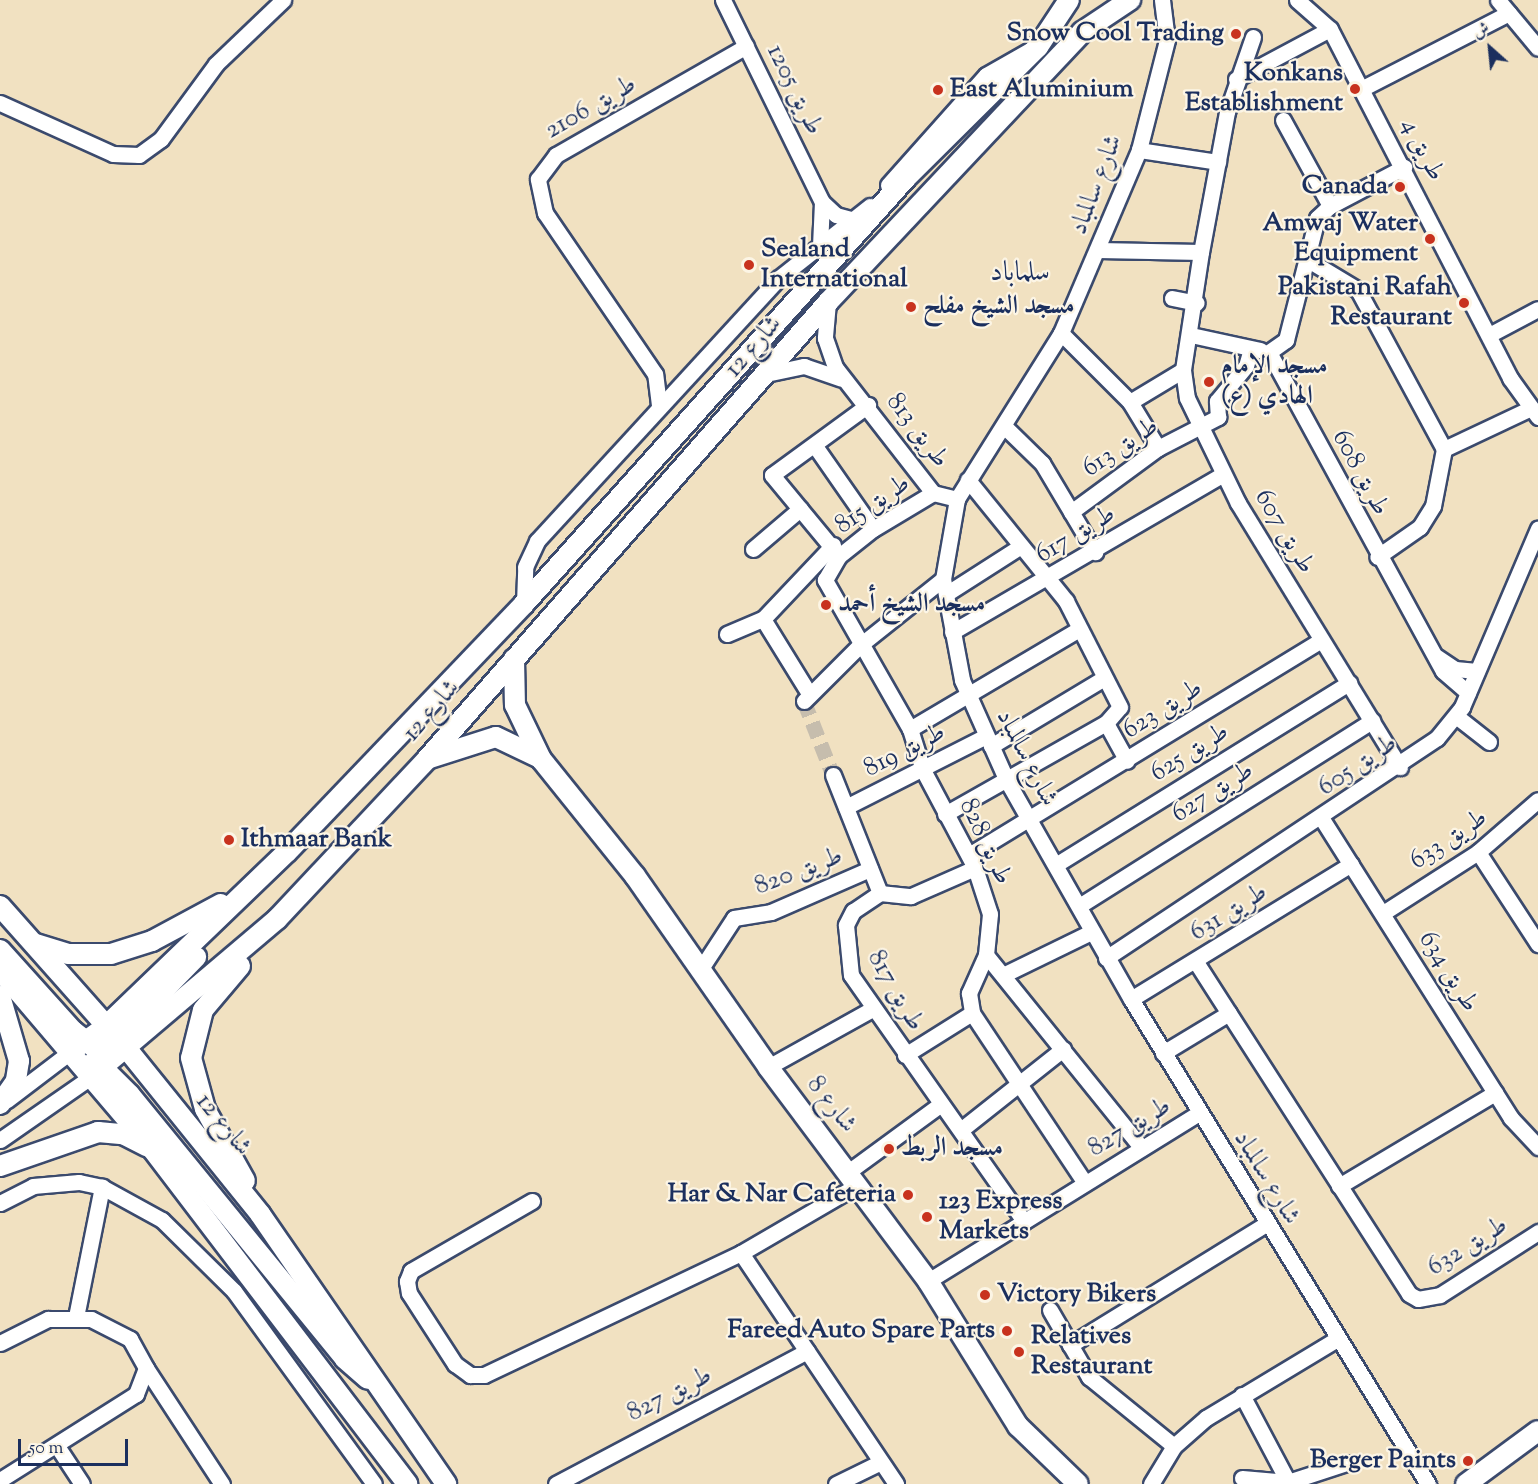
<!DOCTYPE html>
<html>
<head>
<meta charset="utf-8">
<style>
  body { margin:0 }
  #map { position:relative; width:1538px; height:1484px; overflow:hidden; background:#f1e1c1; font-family:"Sorts Mill Goudy",Amiri,serif }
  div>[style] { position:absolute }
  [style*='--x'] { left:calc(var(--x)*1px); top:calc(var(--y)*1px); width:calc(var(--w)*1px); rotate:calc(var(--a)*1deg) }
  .minor-tunnel>* { height:15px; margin-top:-7.5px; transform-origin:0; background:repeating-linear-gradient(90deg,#c6bdad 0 15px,transparent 0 23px) }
  .roads { filter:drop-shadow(2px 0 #3b4a6d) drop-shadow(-2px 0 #3b4a6d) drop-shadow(0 2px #3b4a6d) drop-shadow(0 -2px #3b4a6d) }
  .minor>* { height:15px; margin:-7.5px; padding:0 7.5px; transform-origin:7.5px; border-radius:7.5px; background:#fff }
  .tertiary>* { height:20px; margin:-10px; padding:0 10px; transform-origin:10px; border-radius:10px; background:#fff }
  .dots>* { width:16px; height:16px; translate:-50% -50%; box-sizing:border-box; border:3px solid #fcf5e5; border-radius:50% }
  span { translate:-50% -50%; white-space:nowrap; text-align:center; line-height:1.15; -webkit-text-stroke:4.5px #fcf5e5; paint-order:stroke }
  .poi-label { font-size:26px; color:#1b2f5e; font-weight:700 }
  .right { translate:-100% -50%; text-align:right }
  .left { translate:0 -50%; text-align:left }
  .street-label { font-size:26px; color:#1b2f5e }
  .quarter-label { font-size:28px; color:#1b2f5e }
  .north { position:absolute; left:1460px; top:18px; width:60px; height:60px; -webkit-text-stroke:4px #fcf5e5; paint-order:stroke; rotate:333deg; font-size:16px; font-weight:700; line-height:24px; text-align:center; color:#1b2f5e }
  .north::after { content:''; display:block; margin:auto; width:21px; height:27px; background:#1b2f5e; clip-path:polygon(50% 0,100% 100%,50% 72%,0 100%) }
  .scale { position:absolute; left:18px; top:1439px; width:110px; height:27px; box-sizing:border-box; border:3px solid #1b2f5e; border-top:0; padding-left:8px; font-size:18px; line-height:21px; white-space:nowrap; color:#1b2f5e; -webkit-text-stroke:4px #fcf5e5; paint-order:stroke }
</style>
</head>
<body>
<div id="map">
  <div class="minor-tunnel">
    <i style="--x:804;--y:701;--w:79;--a:68.6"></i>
  </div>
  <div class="roads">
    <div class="minor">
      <i style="--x:723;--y:0;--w:225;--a:63.9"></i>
      <i style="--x:822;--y:202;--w:44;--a:92.6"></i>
      <i style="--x:1162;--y:0;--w:40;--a:82.9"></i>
      <i style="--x:1167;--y:40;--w:114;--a:104.3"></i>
      <i style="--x:1139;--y:150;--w:199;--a:113.1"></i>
      <i style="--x:1061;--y:333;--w:196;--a:122.1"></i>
      <i style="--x:957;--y:499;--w:81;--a:99.9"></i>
      <i style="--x:943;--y:579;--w:103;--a:79.3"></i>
      <i style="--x:962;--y:680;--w:108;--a:66"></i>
      <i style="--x:1006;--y:779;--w:253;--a:60.4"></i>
      <i style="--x:1131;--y:999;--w:569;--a:58.52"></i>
      <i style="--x:1297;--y:0;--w:44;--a:41.3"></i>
      <i style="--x:1330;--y:29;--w:393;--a:62.7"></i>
      <i style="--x:1510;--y:378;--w:48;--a:54.3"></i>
      <i style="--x:1498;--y:0;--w:62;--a:50.2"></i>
      <i style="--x:1253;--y:37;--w:79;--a:109.1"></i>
      <i style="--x:1227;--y:112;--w:142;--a:100.5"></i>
      <i style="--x:1201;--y:252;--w:119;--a:98.7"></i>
      <i style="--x:1183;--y:370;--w:28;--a:82"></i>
      <i style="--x:1187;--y:398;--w:117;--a:64.1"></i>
      <i style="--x:1238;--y:503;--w:310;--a:58.5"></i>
      <i style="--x:1236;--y:79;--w:106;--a:-28"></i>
      <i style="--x:1363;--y:88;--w:164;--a:-27.2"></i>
      <i style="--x:0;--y:103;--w:124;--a:24.3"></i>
      <i style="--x:113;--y:154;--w:26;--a:2"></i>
      <i style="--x:139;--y:155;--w:27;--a:-36"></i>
      <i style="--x:161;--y:139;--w:93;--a:-53.7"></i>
      <i style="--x:216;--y:64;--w:93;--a:-43.7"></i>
      <i style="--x:1283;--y:120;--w:98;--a:61.3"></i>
      <i style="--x:1139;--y:150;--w:80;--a:8.6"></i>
      <i style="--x:888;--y:185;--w:147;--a:-48.3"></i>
      <i style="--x:986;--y:75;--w:53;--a:-29.5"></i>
      <i style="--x:822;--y:202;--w:19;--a:43"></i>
      <i style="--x:836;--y:215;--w:20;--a:15"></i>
      <i style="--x:1098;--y:250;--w:103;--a:1.1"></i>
      <i style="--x:1305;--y:258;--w:62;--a:31.1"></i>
      <i style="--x:1358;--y:290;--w:181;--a:61.6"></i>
      <i style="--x:1444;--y:449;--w:58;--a:100.9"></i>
      <i style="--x:1433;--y:506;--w:25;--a:122"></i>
      <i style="--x:1420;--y:527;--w:52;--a:145.1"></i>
      <i style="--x:1172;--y:298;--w:25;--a:11"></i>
      <i style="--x:828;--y:302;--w:36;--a:95"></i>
      <i style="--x:825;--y:338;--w:31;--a:71"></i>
      <i style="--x:835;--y:367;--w:160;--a:52.1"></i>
      <i style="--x:933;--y:493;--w:25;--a:14"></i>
      <i style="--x:1061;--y:333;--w:98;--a:45"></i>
      <i style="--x:1130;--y:402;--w:54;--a:58.7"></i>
      <i style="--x:1191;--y:335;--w:71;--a:12.3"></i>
      <i style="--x:1489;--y:335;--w:55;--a:-28"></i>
      <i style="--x:1269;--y:352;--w:363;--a:61.4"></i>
      <i style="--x:1443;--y:671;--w:33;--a:41"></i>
      <i style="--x:1269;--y:352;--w:21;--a:-35"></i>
      <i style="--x:1286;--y:340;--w:126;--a:-75.7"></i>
      <i style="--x:1317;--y:218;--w:18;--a:-43"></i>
      <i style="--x:1330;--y:206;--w:84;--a:-27.8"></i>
      <i style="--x:766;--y:374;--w:39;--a:-12"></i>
      <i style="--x:804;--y:366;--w:39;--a:19"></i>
      <i style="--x:1130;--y:402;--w:62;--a:-31.1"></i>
      <i style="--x:659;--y:405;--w:31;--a:-97"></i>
      <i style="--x:655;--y:374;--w:195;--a:-124.3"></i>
      <i style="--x:545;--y:213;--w:35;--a:-102"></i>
      <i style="--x:538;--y:179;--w:30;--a:-53"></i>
      <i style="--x:556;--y:155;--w:219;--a:-29.8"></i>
      <i style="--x:1005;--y:427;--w:52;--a:44.2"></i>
      <i style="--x:1042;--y:463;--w:104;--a:59.2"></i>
      <i style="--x:815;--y:446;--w:101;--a:55.1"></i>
      <i style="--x:1444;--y:449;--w:94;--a:-25.2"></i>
      <i style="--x:1071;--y:512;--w:108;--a:-36.3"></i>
      <i style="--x:1158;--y:448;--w:68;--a:-27.3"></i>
      <i style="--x:1218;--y:417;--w:16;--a:-94"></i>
      <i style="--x:1217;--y:401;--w:45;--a:-50.4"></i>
      <i style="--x:1246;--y:366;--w:18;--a:-74"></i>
      <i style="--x:753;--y:549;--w:62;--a:-40.4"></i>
      <i style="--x:839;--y:556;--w:105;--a:-129.6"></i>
      <i style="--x:772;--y:475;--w:119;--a:-36.1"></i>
      <i style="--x:946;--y:594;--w:89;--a:-32.6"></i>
      <i style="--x:524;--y:604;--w:37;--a:-88"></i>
      <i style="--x:525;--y:567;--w:29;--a:-65"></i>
      <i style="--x:537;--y:541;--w:357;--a:-47.4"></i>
      <i style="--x:779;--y:278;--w:116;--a:-38.4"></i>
      <i style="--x:763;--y:619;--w:86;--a:58.3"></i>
      <i style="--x:952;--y:632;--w:312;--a:-30.2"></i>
      <i style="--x:727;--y:634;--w:39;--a:-23"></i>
      <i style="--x:763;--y:619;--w:102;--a:-46.6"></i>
      <i style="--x:1437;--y:657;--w:22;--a:34"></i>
      <i style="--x:1455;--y:669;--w:22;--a:5"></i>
      <i style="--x:804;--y:701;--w:78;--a:-45"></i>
      <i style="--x:859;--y:646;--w:107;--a:-38.6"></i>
      <i style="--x:1456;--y:716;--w:42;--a:38.2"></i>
      <i style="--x:1106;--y:723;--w:43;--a:61.1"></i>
      <i style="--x:910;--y:729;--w:43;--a:72.4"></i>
      <i style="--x:923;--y:770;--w:111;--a:62"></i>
      <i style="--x:975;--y:868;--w:48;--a:71.9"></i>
      <i style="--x:990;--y:914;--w:41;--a:95.6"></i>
      <i style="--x:986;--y:955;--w:42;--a:114.1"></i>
      <i style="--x:969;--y:993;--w:20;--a:81"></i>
      <i style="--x:972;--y:1013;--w:204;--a:56.4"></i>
      <i style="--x:910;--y:729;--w:172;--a:-119.7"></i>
      <i style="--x:825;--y:580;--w:28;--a:-60"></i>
      <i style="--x:839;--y:556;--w:43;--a:-38.5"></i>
      <i style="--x:873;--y:529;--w:70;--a:-31"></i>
      <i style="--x:910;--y:729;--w:196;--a:-30.6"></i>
      <i style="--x:991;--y:746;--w:132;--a:-31"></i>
      <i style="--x:833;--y:775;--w:127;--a:68.3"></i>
      <i style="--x:880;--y:893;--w:32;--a:146"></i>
      <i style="--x:853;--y:911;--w:16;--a:117"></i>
      <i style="--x:846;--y:925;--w:50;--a:84.3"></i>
      <i style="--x:851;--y:975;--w:301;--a:54.9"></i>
      <i style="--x:846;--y:807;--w:157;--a:-26.9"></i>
      <i style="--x:945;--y:814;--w:185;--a:-29.5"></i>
      <i style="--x:1106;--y:723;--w:21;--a:-49"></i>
      <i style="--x:1120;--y:707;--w:119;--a:-117"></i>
      <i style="--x:1066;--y:601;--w:156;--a:-129"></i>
      <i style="--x:1322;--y:819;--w:354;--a:57.7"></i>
      <i style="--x:1511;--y:1118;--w:40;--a:47"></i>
      <i style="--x:1478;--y:852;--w:110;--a:56.9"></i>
      <i style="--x:969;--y:855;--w:412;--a:-31.4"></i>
      <i style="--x:1057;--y:864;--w:344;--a:-31.8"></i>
      <i style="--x:880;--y:893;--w:31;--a:6"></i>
      <i style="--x:911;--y:896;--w:70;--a:-23.6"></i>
      <i style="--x:1079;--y:906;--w:347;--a:-32.3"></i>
      <i style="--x:1383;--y:913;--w:113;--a:-32.7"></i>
      <i style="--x:1478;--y:852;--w:79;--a:-40.9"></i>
      <i style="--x:986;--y:955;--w:248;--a:51.1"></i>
      <i style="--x:1106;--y:958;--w:397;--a:-33.6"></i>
      <i style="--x:1437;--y:738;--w:40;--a:-51"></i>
      <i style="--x:1462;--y:707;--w:194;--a:-66.9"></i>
      <i style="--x:1196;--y:962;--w:394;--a:57.3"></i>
      <i style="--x:1409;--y:1294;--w:10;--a:29"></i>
      <i style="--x:1418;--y:1299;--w:22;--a:-10"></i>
      <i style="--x:1440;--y:1295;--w:117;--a:-32.7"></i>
      <i style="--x:700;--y:970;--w:62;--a:-56.8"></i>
      <i style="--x:734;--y:918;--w:37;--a:-9"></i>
      <i style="--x:771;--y:912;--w:108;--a:-23.5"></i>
      <i style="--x:1003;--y:975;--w:98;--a:-26"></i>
      <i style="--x:1131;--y:999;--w:258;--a:-31.5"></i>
      <i style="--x:1163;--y:1053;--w:77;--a:-31.2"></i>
      <i style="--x:905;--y:1055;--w:79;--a:-32.1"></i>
      <i style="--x:768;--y:1067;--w:119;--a:-29.1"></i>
      <i style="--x:7;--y:1100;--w:78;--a:-37.2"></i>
      <i style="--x:962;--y:1129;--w:129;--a:-38.4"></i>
      <i style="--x:0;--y:1140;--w:112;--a:-34.8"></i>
      <i style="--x:848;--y:1172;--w:115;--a:-36.2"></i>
      <i style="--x:1339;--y:1186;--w:182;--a:-30.8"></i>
      <i style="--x:532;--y:1201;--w:140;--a:150"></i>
      <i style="--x:411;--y:1271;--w:11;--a:112"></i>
      <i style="--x:407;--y:1281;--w:12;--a:81"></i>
      <i style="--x:409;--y:1293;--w:85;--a:57.1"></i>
      <i style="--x:455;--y:1364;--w:19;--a:36"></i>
      <i style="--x:470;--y:1375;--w:14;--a:0"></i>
      <i style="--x:484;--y:1375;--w:284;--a:-25.4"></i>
      <i style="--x:741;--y:1253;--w:135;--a:-30.2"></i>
      <i style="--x:0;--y:1203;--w:37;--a:-27"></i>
      <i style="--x:33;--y:1186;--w:46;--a:-5"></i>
      <i style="--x:79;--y:1182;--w:24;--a:12"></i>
      <i style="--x:102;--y:1187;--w:68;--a:28.8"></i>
      <i style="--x:162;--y:1220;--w:101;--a:44.6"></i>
      <i style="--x:234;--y:1291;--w:238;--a:54"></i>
      <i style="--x:741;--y:1253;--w:278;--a:56.1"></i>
      <i style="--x:928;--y:1281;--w:319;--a:-31.8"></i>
      <i style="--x:1050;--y:1310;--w:78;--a:59.8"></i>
      <i style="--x:1089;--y:1377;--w:109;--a:39.1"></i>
      <i style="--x:76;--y:1317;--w:133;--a:-78.7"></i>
      <i style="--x:0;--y:1343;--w:54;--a:-26.6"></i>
      <i style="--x:48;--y:1319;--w:43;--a:0"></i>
      <i style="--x:91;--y:1319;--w:44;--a:27.1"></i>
      <i style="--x:130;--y:1339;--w:33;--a:61"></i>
      <i style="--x:146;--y:1368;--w:28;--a:111"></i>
      <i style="--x:136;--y:1394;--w:161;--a:147.7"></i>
      <i style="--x:1070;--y:1345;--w:230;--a:-31.7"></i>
      <i style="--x:146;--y:1368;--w:139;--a:56.8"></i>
      <i style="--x:1242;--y:1395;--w:98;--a:62.1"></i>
      <i style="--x:57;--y:1446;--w:45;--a:56.7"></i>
      <i style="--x:1242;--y:1478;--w:46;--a:5"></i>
      <i style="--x:1288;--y:1482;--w:61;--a:-18.1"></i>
      <i style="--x:556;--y:1484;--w:284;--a:-27.9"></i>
      <i style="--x:836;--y:1484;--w:50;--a:-26.1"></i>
      <i style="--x:1151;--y:1484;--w:44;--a:-58.8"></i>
      <i style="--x:1174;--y:1446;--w:43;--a:-41.2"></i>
      <i style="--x:1206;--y:1418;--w:153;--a:-31.1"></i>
    </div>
    <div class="tertiary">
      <i style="--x:514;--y:659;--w:46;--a:88.8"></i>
      <i style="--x:515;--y:705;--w:60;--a:64.3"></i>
      <i style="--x:541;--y:759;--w:150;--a:51.2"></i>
      <i style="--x:635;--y:876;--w:233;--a:55.1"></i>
      <i style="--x:768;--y:1067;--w:267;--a:53.2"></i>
      <i style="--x:928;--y:1281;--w:171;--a:58.2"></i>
      <i style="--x:1018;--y:1426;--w:83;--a:44"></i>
      <i style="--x:430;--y:758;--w:69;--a:-17.7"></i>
      <i style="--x:496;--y:737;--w:47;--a:25.5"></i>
      <i style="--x:0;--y:906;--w:191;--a:48.4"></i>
      <i style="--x:127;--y:1049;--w:212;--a:51.1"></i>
      <i style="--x:260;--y:1214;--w:328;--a:55.4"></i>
      <i style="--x:36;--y:944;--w:34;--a:17"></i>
      <i style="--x:68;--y:954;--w:43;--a:0"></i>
      <i style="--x:111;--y:954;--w:43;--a:-17.6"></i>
      <i style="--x:152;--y:941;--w:78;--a:-28.2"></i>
      <i style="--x:0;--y:950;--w:109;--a:48"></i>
      <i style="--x:73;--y:1031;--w:28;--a:38"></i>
      <i style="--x:240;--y:966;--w:57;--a:130.1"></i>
      <i style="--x:203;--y:1010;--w:49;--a:104"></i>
      <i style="--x:191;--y:1058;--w:53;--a:74.6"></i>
      <i style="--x:205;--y:1109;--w:82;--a:60.9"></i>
      <i style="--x:0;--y:970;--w:236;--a:49.6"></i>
      <i style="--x:153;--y:1150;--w:420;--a:52.7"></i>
      <i style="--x:0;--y:996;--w:68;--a:73.7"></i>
      <i style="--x:19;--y:1061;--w:20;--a:99"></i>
      <i style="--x:16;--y:1081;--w:28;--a:125"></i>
      <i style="--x:108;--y:1047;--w:126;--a:-45.6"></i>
      <i style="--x:69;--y:1053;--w:44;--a:-35.8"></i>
      <i style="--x:105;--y:1027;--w:252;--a:-43.9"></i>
      <i style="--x:287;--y:852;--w:343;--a:-46.3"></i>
      <i style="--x:524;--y:604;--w:572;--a:-48.12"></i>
      <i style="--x:906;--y:178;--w:186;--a:-44.8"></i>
      <i style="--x:1038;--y:47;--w:56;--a:-56.6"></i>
      <i style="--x:95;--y:1060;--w:49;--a:45"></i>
      <i style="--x:130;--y:1095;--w:340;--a:50.8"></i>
      <i style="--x:345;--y:1359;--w:30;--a:41"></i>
      <i style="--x:92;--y:1076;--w:243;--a:-40.3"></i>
      <i style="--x:277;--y:919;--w:219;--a:-46.8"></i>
      <i style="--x:427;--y:759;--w:608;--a:-48.73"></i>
      <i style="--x:828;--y:302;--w:371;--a:-46.7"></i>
      <i style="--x:1082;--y:32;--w:58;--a:-33.7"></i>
      <i style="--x:0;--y:1166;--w:104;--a:-19.1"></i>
      <i style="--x:98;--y:1132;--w:25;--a:5"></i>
      <i style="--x:123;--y:1134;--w:27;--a:27"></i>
      <i style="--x:1466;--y:1484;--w:89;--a:-36.4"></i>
    </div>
  </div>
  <div class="dots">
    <i style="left:1236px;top:34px;background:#c8321e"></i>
    <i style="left:1355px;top:89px;background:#c8321e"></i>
    <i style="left:938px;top:90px;background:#c8321e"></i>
    <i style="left:1400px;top:187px;background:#c8321e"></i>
    <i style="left:1430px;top:239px;background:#c8321e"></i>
    <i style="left:749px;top:265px;background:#c8321e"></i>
    <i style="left:1464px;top:303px;background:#c8321e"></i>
    <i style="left:911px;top:307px;background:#c8321e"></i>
    <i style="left:1209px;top:382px;background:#c8321e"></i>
    <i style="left:826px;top:605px;background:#c8321e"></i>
    <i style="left:229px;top:840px;background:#c8321e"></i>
    <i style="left:889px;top:1149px;background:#c8321e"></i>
    <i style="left:908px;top:1195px;background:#c8321e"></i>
    <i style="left:927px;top:1217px;background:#c8321e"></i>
    <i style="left:985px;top:1295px;background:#c8321e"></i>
    <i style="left:1007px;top:1331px;background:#c8321e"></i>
    <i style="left:1019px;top:1352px;background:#c8321e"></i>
    <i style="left:1468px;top:1461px;background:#c8321e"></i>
  </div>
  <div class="poi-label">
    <span class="right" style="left:1224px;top:34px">Snow Cool Trading</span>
    <span class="right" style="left:1343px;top:89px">Konkans<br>Establishment</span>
    <span class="left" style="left:950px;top:90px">East Aluminium</span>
    <span class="right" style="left:1388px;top:187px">Canada</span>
    <span class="right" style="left:1418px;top:239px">Amwaj Water<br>Equipment</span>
    <span class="left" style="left:761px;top:265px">Sealand<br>International</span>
    <span class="right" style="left:1452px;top:303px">Pakistani Rafah<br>Restaurant</span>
    <span class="left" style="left:923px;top:307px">مسجد الشيخ مفلح</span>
    <span class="left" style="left:1221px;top:382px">مسجد الإمام<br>الهادي (ع)</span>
    <span class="left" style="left:838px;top:605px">مسجد الشيخ أحمد</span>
    <span class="left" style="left:241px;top:840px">Ithmaar Bank</span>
    <span class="left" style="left:901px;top:1149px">مسجد الربط</span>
    <span class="right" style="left:896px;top:1195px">Har &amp; Nar Cafeteria</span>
    <span class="left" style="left:939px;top:1217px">123 Express<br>Markets</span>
    <span class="left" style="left:997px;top:1295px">Victory Bikers</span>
    <span class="right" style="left:995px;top:1331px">Fareed Auto Spare Parts</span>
    <span class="left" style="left:1031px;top:1352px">Relatives<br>Restaurant</span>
    <span class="right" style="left:1456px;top:1461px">Berger Paints</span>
  </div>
  <div class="street-label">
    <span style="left:794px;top:90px;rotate:64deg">طريق 1205</span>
    <span style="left:591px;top:108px;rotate:-30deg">طريق 2106</span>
    <span style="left:1422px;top:150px;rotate:63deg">طريق 4</span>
    <span style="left:1097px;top:185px;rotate:-69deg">شارع سالمباد</span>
    <span style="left:754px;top:347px;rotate:-49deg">شارع 12</span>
    <span style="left:917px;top:431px;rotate:53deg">طريق 813</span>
    <span style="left:1121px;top:448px;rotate:-34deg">طريق 613</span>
    <span style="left:1360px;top:473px;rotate:62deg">طريق 608</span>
    <span style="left:873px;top:505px;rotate:-34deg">طريق 815</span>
    <span style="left:1284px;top:532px;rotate:59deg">طريق 607</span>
    <span style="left:1076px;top:535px;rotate:-31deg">طريق 617</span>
    <span style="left:1163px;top:710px;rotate:-32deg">طريق 623</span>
    <span style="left:432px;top:711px;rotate:-49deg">شارع 12</span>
    <span style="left:905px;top:751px;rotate:-27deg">طريق 819</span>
    <span style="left:1190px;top:753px;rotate:-32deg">طريق 625</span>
    <span style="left:1026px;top:758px;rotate:63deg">شارع سالمباد</span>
    <span style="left:1358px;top:766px;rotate:-34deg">طريق 605</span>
    <span style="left:1213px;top:793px;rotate:-32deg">طريق 627</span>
    <span style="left:1449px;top:840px;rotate:-34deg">طريق 633</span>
    <span style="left:985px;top:842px;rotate:65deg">طريق 828</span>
    <span style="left:799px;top:872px;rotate:-21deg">طريق 820</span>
    <span style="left:1229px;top:913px;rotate:-32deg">طريق 631</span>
    <span style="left:1448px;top:972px;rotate:58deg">طريق 634</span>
    <span style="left:895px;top:991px;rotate:60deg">طريق 817</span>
    <span style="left:831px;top:1105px;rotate:52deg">شارع 8</span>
    <span style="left:223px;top:1125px;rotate:51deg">شارع 12</span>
    <span style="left:1130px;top:1128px;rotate:-31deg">طريق 827</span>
    <span style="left:1266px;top:1178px;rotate:59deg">شارع سالمباد</span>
    <span style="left:1468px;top:1247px;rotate:-32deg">طريق 632</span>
    <span style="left:670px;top:1395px;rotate:-27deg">طريق 827</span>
  </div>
  <div class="quarter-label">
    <span style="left:1020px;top:273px">سلماباد</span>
  </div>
  <div class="north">ش</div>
  <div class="scale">50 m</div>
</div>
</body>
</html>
